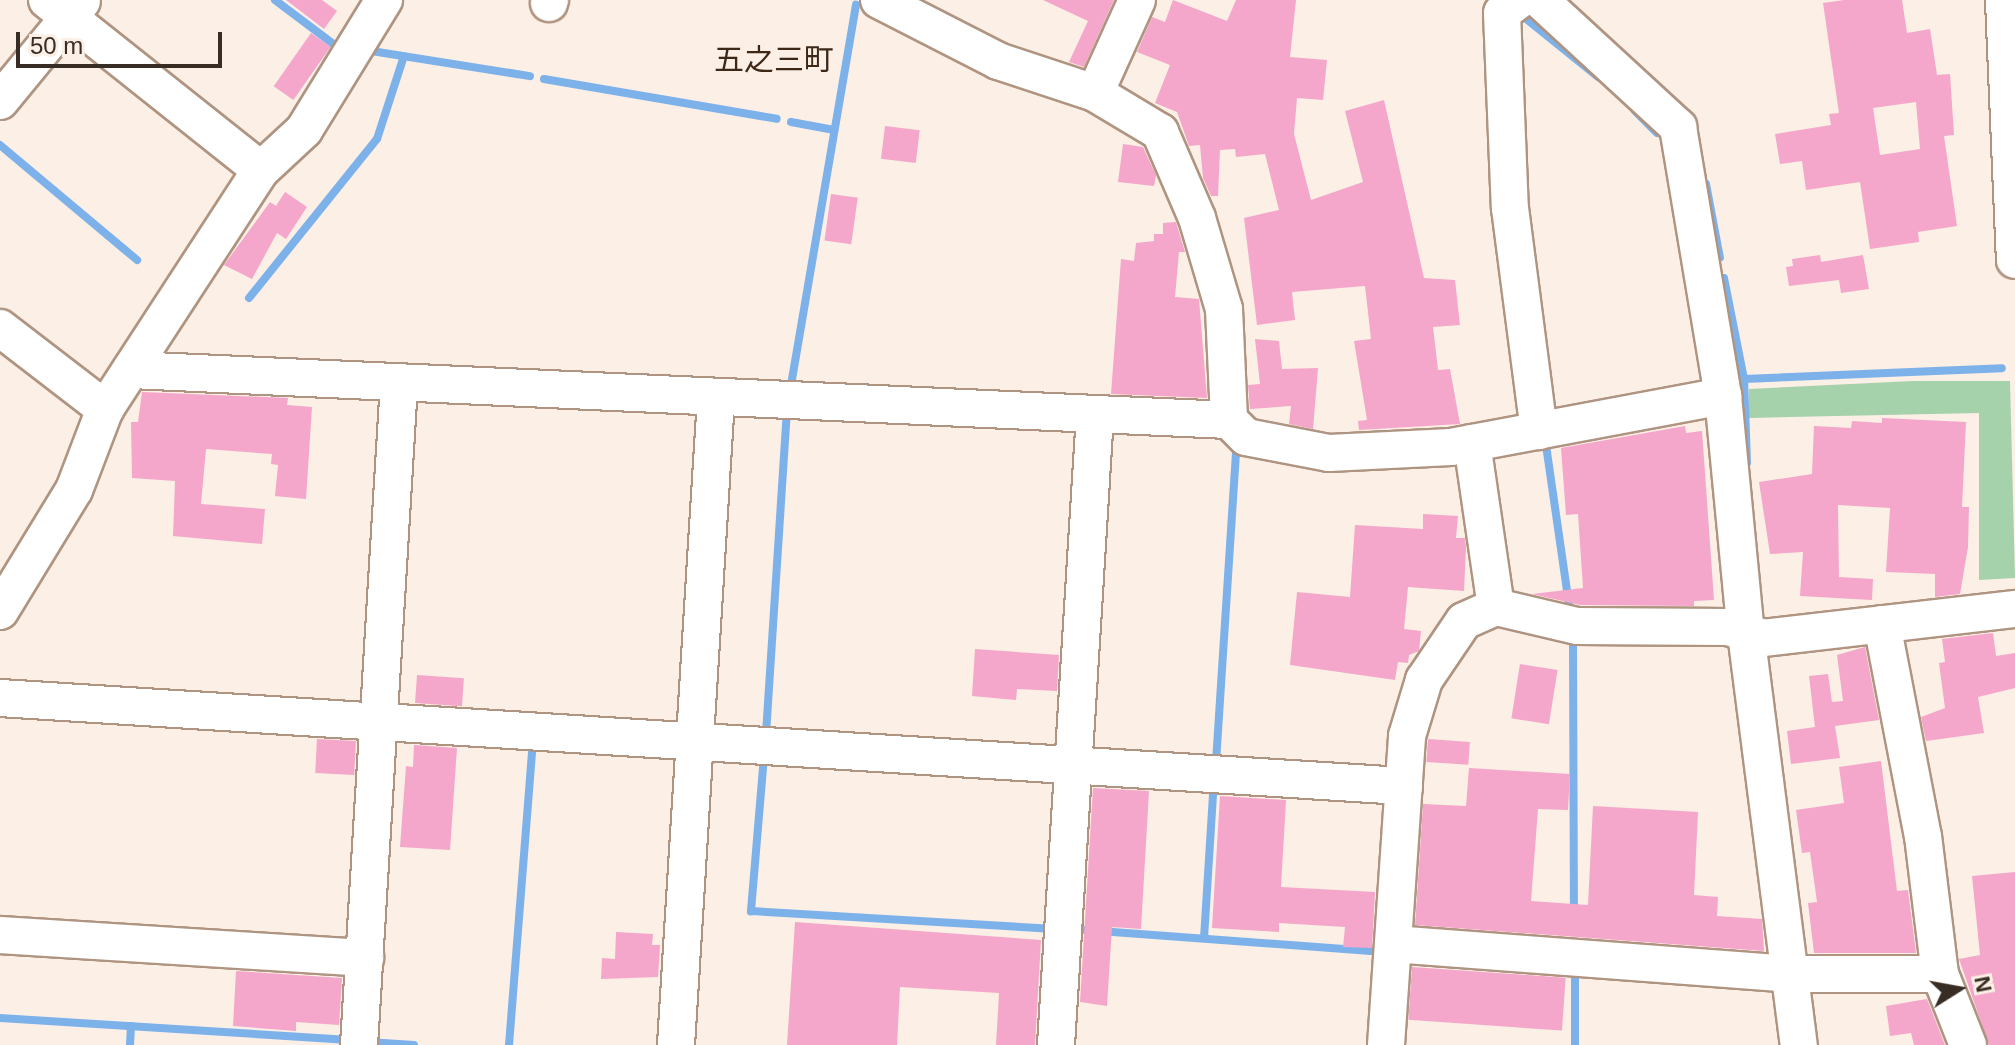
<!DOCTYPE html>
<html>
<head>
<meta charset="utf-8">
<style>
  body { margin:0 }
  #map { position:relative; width:2015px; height:1045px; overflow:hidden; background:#fbefe6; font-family:Helvetica,"Noto Sans JP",sans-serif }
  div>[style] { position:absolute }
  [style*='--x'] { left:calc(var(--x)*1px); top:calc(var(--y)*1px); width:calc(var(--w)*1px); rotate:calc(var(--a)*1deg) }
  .green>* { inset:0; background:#a5d2ab }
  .stream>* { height:8px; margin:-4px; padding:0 4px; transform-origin:4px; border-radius:4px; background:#7cb1ea }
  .building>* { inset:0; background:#f4a7ca; transform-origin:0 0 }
  .roads { filter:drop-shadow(2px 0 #af9481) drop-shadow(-2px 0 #af9481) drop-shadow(0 2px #af9481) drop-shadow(0 -2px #af9481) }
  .minor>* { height:36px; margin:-18px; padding:0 18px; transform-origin:18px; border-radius:18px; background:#fff }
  span { translate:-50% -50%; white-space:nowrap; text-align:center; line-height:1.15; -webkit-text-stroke:6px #fbefe6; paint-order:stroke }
  .quarter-label { font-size:30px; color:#3d2717 }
  .north { position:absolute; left:1919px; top:949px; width:80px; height:80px; -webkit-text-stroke:6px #fbefe6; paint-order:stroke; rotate:79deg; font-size:22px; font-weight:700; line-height:32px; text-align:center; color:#382d25 }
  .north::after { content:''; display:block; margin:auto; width:28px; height:36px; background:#382d25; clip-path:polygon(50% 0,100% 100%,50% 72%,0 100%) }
  .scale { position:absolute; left:16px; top:32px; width:206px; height:36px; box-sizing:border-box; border:4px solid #382d25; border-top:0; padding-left:10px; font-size:24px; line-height:28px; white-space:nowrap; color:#382d25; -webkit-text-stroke:6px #fbefe6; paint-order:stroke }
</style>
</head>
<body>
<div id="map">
  <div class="green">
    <i style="clip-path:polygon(1913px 381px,2010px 381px,2015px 578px,1979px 580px,1979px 413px,1749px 418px,1749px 389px)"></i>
  </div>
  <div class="stream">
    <i style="--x:275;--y:0;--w:76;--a:37"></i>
    <i style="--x:1519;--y:13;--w:102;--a:39"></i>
    <i style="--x:365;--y:50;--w:167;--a:9"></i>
    <i style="--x:544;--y:79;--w:236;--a:9.7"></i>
    <i style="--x:1635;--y:111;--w:31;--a:45"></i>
    <i style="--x:791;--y:122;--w:44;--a:10.5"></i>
    <i style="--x:0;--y:145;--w:179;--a:40"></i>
    <i style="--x:1706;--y:184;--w:75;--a:79.3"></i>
    <i style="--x:1724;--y:278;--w:103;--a:78.8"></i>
    <i style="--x:249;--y:298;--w:204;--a:-51.2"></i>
    <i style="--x:377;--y:139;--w:87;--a:-72"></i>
    <i style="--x:790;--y:391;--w:392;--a:-80.3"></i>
    <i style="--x:1546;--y:445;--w:169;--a:81.8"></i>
    <i style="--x:1747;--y:463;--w:84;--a:-92"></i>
    <i style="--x:1744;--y:379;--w:258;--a:-2.4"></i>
    <i style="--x:1573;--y:643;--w:271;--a:89.8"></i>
    <i style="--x:761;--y:734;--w:5;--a:0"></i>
    <i style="--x:766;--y:734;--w:323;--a:-86.3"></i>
    <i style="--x:764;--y:756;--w:156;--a:94.8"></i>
    <i style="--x:751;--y:911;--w:300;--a:3.4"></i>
    <i style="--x:1216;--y:762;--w:309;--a:-86.3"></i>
    <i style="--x:1072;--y:929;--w:303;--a:4.2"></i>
    <i style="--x:1204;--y:938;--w:157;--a:-86.4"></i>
    <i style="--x:0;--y:1018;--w:350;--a:3.6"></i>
    <i style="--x:368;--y:1042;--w:46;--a:3.7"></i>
    <i style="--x:130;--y:1045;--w:19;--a:-87"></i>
    <i style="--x:509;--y:1045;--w:303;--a:-85.5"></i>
    <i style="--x:1575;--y:1045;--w:72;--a:-90"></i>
  </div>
  <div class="building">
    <i style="clip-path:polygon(286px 0,322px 0,337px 11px,324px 29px)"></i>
    <i style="clip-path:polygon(1043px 0,1114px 0,1084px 67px,1069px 62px,1088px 21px)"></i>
    <i style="clip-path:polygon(1173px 0,1227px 21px,1236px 0,1296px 0,1290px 57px,1327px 60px,1323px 100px,1297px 98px,1294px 134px,1311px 200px,1363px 182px,1345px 111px,1384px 100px,1424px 278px,1455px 280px,1460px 325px,1433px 327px,1438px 370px,1450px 369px,1460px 424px,1359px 430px,1358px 421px,1367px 420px,1354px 341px,1371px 339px,1365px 286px,1292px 292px,1295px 320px,1257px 325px,1244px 218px,1279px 210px,1265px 154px,1236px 157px,1235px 149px,1220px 150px,1218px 196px,1211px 196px,1203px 178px,1200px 145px,1189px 146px,1177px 112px,1155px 103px,1170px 65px,1137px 52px,1152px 17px,1165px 22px)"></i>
    <i style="clip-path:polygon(evenodd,1844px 0,1902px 0,1907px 33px,1930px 29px,1937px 75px,1950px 74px,1954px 135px,1944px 136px,1957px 226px,1918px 232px,1919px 242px,1870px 249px,1860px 182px,1806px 190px,1802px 161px,1780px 164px,1775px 134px,1831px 125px,1829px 114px,1839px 113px,1823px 3px,1844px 0,1916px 102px,1920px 149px,1880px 155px,1873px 108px,1916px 102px)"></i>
    <i style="left:311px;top:33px;width:24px;height:65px;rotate:35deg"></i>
    <i style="left:885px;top:126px;width:35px;height:33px;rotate:7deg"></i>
    <i style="clip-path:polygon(1123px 144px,1143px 147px,1156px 175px,1154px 186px,1118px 182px)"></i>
    <i style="clip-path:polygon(285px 192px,307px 207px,286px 239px,277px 233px,252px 279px,224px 265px,270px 202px,276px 206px)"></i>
    <i style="left:831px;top:194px;width:27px;height:47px;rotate:8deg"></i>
    <i style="clip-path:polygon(1176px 222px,1185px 252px,1179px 252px,1175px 297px,1199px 299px,1207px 398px,1111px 394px,1121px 259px,1134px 261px,1136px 243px,1154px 241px,1154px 234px,1163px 234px,1163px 223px)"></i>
    <i style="clip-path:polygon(1820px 255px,1821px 262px,1863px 255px,1869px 289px,1841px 293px,1839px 280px,1789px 286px,1786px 267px,1793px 266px,1792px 259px)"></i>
    <i style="clip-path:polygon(1255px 339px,1279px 341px,1282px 369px,1318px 368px,1313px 429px,1289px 424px,1291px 406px,1250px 409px,1248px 385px,1260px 384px)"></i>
    <i style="clip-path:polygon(142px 392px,288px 398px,287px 405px,312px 407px,306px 499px,275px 496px,278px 465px,271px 464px,272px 454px,206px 449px,201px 504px,265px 509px,262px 544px,173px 536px,175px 481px,132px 478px,131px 422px,138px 422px)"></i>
    <i style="clip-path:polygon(1882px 418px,1966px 422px,1962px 507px,1969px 507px,1968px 547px,1960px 594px,1935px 597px,1935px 574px,1886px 572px,1890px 508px,1838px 505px,1839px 577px,1873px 579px,1872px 600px,1800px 596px,1803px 552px,1770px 554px,1759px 482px,1812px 474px,1814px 426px,1851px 428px,1852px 421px,1882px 423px)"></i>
    <i style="clip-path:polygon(1685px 426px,1686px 433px,1702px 431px,1714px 600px,1694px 601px,1694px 606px,1580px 605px,1532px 594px,1583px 588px,1578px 514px,1566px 515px,1561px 448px)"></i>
    <i style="clip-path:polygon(1423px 514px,1458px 516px,1456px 538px,1465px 538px,1466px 547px,1464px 591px,1408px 587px,1404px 629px,1421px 631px,1419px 651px,1409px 655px,1408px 663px,1398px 662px,1395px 680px,1290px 665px,1297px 592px,1350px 597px,1355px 525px,1423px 529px)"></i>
    <i style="clip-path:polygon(1993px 633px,1996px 656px,2015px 653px,2015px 688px,1978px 697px,1984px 733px,1926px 741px,1921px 717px,1945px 708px,1939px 663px,1945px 662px,1942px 639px)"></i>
    <i style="clip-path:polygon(1865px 647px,1879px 720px,1835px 726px,1840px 758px,1791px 764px,1787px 731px,1815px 727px,1809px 676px,1828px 674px,1832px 702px,1843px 701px,1837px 655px)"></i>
    <i style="clip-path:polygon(975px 649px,1059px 655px,1057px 691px,1017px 689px,1016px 700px,972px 696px)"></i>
    <i style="left:1520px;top:664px;width:38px;height:55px;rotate:9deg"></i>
    <i style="left:417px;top:675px;width:47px;height:28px;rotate:4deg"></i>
    <i style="left:317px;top:739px;width:39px;height:34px;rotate:3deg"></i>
    <i style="left:1428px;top:739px;width:42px;height:23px;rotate:4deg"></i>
    <i style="clip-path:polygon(414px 745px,457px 748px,450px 850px,400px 847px,406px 766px,413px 767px)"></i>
    <i style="clip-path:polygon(1881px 761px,1897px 891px,1908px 890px,1916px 953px,1814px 953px,1808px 903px,1817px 902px,1810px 852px,1802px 853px,1796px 810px,1844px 803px,1839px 767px)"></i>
    <i style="clip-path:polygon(1469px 768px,1570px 774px,1568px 810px,1538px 809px,1531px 901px,1588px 905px,1593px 806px,1698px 812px,1694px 895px,1718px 897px,1717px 916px,1762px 919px,1764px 951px,1415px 925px,1423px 804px,1466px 806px)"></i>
    <i style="clip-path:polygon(1093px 788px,1149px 791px,1141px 929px,1112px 927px,1107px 1006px,1080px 1002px)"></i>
    <i style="clip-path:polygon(1220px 796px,1286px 800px,1281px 887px,1375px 892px,1372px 948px,1343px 947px,1345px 927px,1279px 923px,1279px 932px,1212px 928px)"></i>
    <i style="clip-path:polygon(2015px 872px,2015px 1045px,1989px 1045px,1959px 959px,1980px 955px,1972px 876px)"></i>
    <i style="clip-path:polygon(795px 922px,1041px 940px,1035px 1045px,996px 1045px,999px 993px,900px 987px,897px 1045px,787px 1045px)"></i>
    <i style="clip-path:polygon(616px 932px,653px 934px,652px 945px,660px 945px,658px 977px,601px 979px,602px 958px,615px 959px)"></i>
    <i style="left:1412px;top:967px;width:154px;height:53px;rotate:4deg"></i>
    <i style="clip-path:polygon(236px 971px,342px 978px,339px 1025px,296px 1022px,296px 1031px,233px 1026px)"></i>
    <i style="clip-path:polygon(1927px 999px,1945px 1045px,1914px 1045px,1911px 1033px,1890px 1036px,1886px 1006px)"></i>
  </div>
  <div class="roads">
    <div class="minor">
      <i style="--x:47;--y:0;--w:273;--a:38.5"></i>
      <i style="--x:879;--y:0;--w:134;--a:27.1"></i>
      <i style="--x:998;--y:61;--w:102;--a:18.3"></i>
      <i style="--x:1095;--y:93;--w:76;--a:31"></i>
      <i style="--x:1160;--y:132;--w:94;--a:66.7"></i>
      <i style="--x:1197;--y:218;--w:95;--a:73.5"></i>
      <i style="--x:1224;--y:309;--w:111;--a:87.4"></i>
      <i style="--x:1229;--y:420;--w:24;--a:45"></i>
      <i style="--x:1246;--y:437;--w:85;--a:10.9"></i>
      <i style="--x:1329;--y:453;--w:122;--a:-2.8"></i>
      <i style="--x:1451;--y:447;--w:277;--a:-10.6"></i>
      <i style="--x:1519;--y:0;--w:21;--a:143"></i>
      <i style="--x:1502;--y:13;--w:195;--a:87.7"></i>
      <i style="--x:1510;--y:208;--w:225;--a:82.6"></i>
      <i style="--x:1540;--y:0;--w:188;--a:42.6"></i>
      <i style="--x:1678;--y:127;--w:273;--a:80.5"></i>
      <i style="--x:1723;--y:396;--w:238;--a:84.5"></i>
      <i style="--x:1746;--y:633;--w:415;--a:82.7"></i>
      <i style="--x:2004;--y:0;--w:260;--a:87.6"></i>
      <i style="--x:549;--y:3;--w:3;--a:-72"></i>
      <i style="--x:1095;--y:93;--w:102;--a:-65.7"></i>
      <i style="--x:0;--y:101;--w:129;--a:-50.6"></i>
      <i style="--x:0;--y:328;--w:133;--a:37.6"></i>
      <i style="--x:131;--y:370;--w:1099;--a:2.61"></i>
      <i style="--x:1472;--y:443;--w:166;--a:81.7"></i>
      <i style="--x:0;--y:611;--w:142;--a:-58.6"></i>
      <i style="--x:74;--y:490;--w:87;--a:-69.1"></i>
      <i style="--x:105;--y:409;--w:285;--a:-56.9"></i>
      <i style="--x:261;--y:170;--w:59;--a:-42.9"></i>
      <i style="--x:304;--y:130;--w:153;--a:-58.4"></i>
      <i style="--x:1882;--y:624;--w:216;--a:79.1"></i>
      <i style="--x:1923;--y:836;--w:139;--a:83"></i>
      <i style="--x:1940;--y:974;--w:76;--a:68.5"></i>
      <i style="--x:0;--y:698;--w:1407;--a:3.59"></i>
      <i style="--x:0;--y:935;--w:366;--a:3.6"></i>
      <i style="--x:1393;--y:944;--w:398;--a:4.3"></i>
      <i style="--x:1790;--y:974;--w:150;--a:0"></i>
      <i style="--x:359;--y:1045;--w:663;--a:-86.54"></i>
      <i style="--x:676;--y:1045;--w:648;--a:-86.46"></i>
      <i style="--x:1056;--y:1045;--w:632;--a:-86.46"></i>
      <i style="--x:1386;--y:1045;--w:310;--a:-86.1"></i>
      <i style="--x:1407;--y:736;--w:59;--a:-73.1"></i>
      <i style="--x:1424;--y:680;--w:71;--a:-55.9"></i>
      <i style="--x:1464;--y:621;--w:35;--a:-24"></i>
      <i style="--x:1496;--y:607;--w:83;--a:13.2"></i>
      <i style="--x:1577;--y:626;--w:151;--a:0.4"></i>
      <i style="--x:1728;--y:627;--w:37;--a:17"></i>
      <i style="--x:1763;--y:638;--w:254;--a:-6.6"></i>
    </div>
  </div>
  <div class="quarter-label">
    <span style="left:774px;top:60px">五之三町</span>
  </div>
  <div class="north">N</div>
  <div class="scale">50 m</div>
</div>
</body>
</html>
